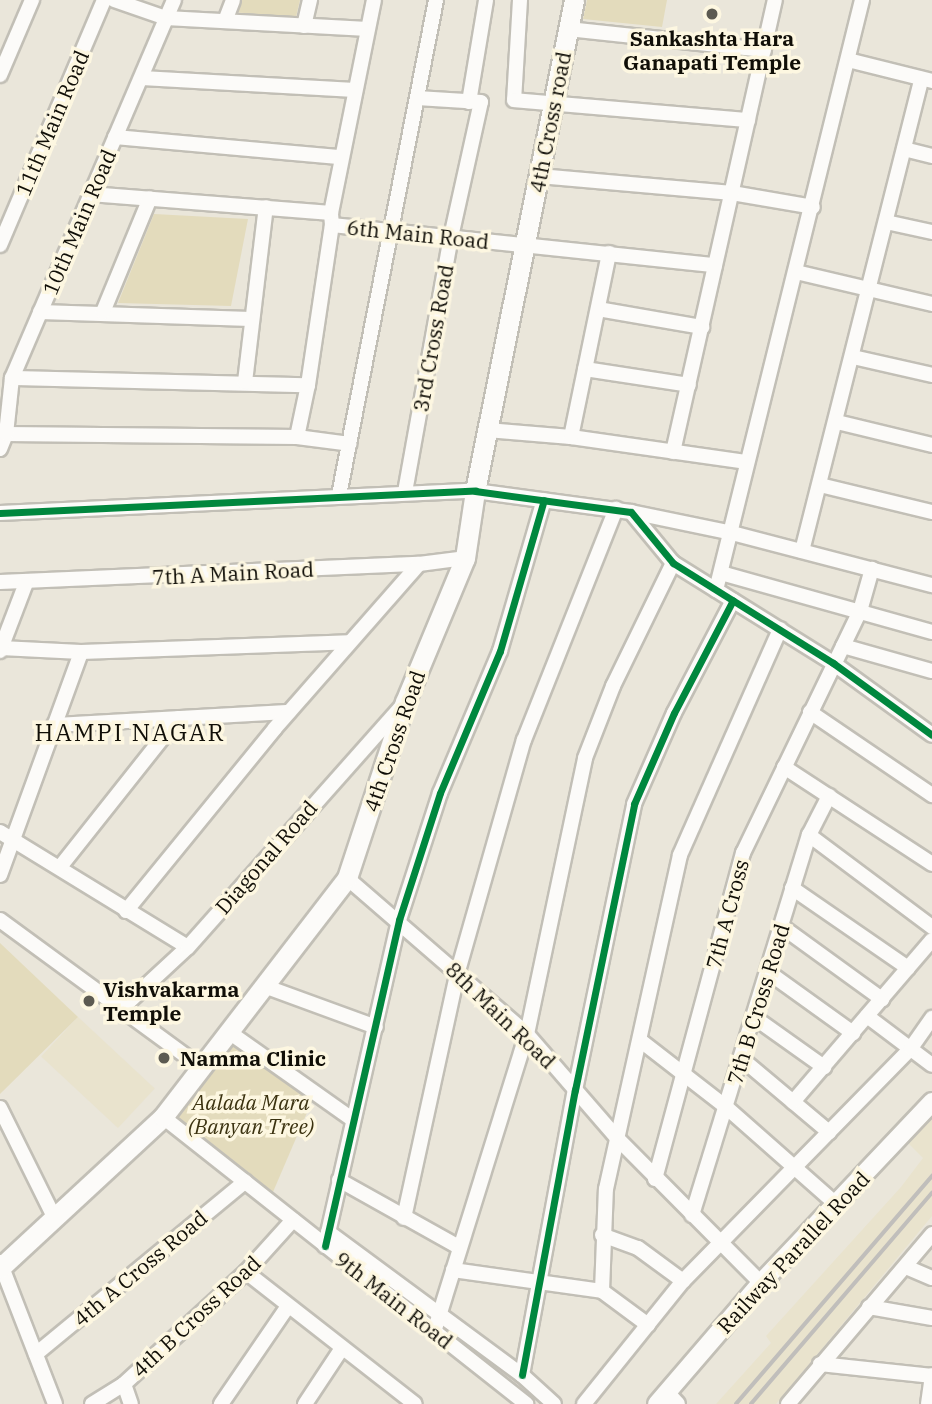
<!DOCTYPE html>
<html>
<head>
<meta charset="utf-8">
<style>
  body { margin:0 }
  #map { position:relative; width:932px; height:1404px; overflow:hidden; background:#eae6da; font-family:"IBM Plex Serif",serif }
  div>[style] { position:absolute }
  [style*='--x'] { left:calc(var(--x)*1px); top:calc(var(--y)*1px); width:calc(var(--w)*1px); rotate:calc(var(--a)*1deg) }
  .built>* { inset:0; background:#e9e3cd; transform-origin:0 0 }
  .green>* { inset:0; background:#e3dbbc }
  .roads { filter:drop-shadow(2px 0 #c2bfb6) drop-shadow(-2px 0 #c2bfb6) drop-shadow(0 2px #c2bfb6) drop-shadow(0 -2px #c2bfb6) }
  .minor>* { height:14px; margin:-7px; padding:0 7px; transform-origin:7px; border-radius:7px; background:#fcfbf9 }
  .tertiary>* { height:18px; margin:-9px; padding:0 9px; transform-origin:9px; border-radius:9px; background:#fcfbf9 }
  .secondary>* { height:19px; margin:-9.5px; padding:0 9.5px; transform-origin:9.5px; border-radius:9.5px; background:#fcfbf9 }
  .rail>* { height:3.5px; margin:-1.75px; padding:0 1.75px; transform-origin:1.75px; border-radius:1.75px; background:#c0bebb }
  .cycleway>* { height:7px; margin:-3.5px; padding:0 3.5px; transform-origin:3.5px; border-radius:3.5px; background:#00873e }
  .dots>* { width:19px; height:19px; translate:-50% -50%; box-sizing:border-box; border:4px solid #fdf7e1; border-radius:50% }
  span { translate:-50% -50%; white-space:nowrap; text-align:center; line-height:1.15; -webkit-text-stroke:7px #fdf7e1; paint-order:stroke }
  .poi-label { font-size:21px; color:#100e07; font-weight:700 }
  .left { translate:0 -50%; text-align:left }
  .street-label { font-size:21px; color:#100e07 }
  .park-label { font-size:21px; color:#3b3210; font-style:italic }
  .quarter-label { font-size:24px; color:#100e07; letter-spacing:2px }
</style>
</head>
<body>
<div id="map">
  <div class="built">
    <i style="left:78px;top:1017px;width:105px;height:54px;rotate:43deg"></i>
    <i style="clip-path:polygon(932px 1117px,932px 1216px,776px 1404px,716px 1404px,771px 1343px,766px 1336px,901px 1187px,923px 1158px,908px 1143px)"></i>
  </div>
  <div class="green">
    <i style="clip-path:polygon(236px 0,300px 0,296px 17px,232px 12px)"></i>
    <i style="clip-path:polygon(587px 0,667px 0,662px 27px,583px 19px)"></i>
    <i style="clip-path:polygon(154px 214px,248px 219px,231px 306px,118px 303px)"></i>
    <i style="clip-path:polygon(0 943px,78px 1017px,0 1094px)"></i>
    <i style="clip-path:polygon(236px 1041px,312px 1101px,273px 1192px,177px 1117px)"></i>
  </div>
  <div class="roads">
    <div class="minor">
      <i style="--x:114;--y:0;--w:55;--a:19.1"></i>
      <i style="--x:166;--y:18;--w:202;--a:3.1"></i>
      <i style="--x:520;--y:0;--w:100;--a:93.4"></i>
      <i style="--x:514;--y:100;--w:235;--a:4.9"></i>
      <i style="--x:225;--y:21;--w:22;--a:-69"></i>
      <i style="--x:304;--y:26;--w:27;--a:-77"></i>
      <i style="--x:568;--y:29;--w:197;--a:6.1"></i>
      <i style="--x:848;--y:60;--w:87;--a:14"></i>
      <i style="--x:0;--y:75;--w:82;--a:-66.9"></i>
      <i style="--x:142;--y:78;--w:213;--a:3.2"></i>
      <i style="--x:469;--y:102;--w:103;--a:-80.5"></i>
      <i style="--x:115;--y:137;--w:227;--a:5.1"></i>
      <i style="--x:904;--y:149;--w:29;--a:14"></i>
      <i style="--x:539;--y:176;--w:194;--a:5"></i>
      <i style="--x:732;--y:193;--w:82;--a:9.8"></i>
      <i style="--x:90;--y:194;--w:242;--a:4.5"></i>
      <i style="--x:886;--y:222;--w:47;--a:12.3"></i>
      <i style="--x:332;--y:225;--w:385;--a:6"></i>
      <i style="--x:0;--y:245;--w:266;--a:-67"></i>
      <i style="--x:796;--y:272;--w:140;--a:13.2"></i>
      <i style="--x:598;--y:309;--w:106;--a:9.8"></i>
      <i style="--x:40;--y:312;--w:211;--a:1.9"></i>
      <i style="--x:103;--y:312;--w:123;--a:-67.6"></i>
      <i style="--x:853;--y:357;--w:81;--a:12.8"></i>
      <i style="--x:585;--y:369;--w:105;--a:8.7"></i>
      <i style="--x:12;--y:378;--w:296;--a:1.4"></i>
      <i style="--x:245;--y:382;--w:176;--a:-83.2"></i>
      <i style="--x:837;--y:422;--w:98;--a:13.6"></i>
      <i style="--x:487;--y:430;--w:84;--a:4.8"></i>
      <i style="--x:571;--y:437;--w:178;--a:8.1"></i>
      <i style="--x:6;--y:434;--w:291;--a:0.6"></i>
      <i style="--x:297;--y:437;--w:53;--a:7.5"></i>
      <i style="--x:297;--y:437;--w:53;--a:-78.1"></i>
      <i style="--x:308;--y:385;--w:162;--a:-81.5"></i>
      <i style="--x:332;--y:225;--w:12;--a:-95"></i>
      <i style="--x:331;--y:213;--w:217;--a:-78.6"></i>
      <i style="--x:571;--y:437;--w:188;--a:-78.3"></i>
      <i style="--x:0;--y:449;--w:16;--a:-68"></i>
      <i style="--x:6;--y:434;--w:56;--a:-83.9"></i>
      <i style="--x:12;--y:378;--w:411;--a:-66.8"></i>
      <i style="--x:673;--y:452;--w:463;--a:-77.3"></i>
      <i style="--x:820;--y:485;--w:115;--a:13.6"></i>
      <i style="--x:405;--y:492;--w:259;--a:-79.8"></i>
      <i style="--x:451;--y:237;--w:138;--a:-77.5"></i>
      <i style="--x:481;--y:102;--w:64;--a:-176.4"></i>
      <i style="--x:339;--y:495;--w:504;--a:-78.91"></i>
      <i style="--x:631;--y:512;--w:103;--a:11.7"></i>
      <i style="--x:732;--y:533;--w:207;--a:14.6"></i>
      <i style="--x:0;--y:513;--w:476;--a:-2.7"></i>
      <i style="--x:475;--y:491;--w:157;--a:7.7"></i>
      <i style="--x:631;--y:512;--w:66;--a:50.5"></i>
      <i style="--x:673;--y:563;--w:189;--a:32"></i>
      <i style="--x:833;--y:663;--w:122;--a:36"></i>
      <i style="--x:802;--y:551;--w:487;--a:-75.8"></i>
      <i style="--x:721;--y:573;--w:219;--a:15.6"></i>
      <i style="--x:0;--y:582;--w:419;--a:-2.5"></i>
      <i style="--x:419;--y:564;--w:46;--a:-7.4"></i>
      <i style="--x:716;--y:590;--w:608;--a:-76.1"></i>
      <i style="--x:843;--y:646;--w:92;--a:15.7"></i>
      <i style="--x:1;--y:648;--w:80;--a:2.9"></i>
      <i style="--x:81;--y:652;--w:268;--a:-2.1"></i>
      <i style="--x:0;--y:651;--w:73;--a:-69.1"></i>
      <i style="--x:810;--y:712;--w:148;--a:34.2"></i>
      <i style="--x:54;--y:725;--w:235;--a:-3.2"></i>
      <i style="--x:784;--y:767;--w:177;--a:33.2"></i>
      <i style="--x:0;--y:832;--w:220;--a:31.5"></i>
      <i style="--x:809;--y:835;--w:154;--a:36.8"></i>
      <i style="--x:60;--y:867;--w:190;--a:-51.6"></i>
      <i style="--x:0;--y:875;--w:237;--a:-70"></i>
      <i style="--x:347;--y:878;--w:238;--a:40.9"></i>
      <i style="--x:527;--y:1034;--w:138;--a:49.1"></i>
      <i style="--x:617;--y:1138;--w:204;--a:45.2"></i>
      <i style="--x:792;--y:888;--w:141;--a:34.6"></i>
      <i style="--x:126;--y:911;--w:236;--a:-50.8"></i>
      <i style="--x:275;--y:728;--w:218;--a:-48.7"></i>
      <i style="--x:0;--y:920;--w:249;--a:36.2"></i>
      <i style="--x:781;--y:926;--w:125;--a:35.9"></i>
      <i style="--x:768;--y:972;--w:105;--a:35.7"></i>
      <i style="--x:264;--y:986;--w:119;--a:20.1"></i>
      <i style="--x:121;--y:1009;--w:91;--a:-42.8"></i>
      <i style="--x:188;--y:947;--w:321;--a:-48.4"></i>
      <i style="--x:867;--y:1016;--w:81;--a:37"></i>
      <i style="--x:755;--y:1018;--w:85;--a:35.4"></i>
      <i style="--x:229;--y:1032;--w:151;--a:35.3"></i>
      <i style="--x:641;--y:1041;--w:108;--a:37.8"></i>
      <i style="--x:726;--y:1107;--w:147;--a:41.4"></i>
      <i style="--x:742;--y:1059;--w:114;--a:40"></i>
      <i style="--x:793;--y:1102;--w:213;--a:-49.4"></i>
      <i style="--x:0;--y:1108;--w:124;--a:63.6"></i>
      <i style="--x:163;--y:1117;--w:463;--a:38.3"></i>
      <i style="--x:655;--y:1179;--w:338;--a:-74.9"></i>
      <i style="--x:743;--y:853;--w:269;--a:-64.2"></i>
      <i style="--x:860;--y:611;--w:44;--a:-74.1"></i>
      <i style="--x:339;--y:1180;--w:137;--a:29.2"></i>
      <i style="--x:692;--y:1215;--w:398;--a:-72.9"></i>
      <i style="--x:809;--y:835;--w:44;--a:-62.9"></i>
      <i style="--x:404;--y:1218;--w:253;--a:-77.7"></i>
      <i style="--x:458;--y:971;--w:240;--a:-74.1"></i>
      <i style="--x:524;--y:740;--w:249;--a:-68.3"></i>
      <i style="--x:328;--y:1232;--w:241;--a:36.4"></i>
      <i style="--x:522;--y:1375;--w:43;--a:42.2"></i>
      <i style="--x:602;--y:1235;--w:38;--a:20"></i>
      <i style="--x:638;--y:1248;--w:56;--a:36.3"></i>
      <i style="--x:325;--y:1246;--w:334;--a:-77.2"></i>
      <i style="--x:399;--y:920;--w:133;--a:-72.1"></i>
      <i style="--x:440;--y:793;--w:154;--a:-67.1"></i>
      <i style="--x:500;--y:651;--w:157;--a:-73.8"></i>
      <i style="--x:0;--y:1262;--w:152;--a:68.8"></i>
      <i style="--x:906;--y:1267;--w:28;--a:23"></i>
      <i style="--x:453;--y:1270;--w:150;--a:8"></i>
      <i style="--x:246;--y:1272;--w:214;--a:38"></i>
      <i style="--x:869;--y:1307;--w:64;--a:9.9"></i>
      <i style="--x:648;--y:1325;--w:57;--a:-143.5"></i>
      <i style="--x:602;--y:1291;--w:102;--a:-87.8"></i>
      <i style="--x:606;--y:1189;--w:342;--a:-77.5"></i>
      <i style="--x:680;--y:855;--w:247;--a:-66.1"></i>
      <i style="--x:434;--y:1332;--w:312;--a:-72.7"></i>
      <i style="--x:527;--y:1034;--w:282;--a:-78.1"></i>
      <i style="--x:585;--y:758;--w:77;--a:-68.7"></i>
      <i style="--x:613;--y:686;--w:137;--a:-64"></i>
      <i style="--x:36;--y:1354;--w:271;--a:-39.5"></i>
      <i style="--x:820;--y:1364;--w:113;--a:6.1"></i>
      <i style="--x:522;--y:1375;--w:290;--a:-79.5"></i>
      <i style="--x:575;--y:1090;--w:292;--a:-78.3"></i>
      <i style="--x:634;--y:804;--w:99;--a:-66.3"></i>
      <i style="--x:674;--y:713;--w:127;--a:-62.4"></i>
      <i style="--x:124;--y:1384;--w:21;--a:71"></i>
      <i style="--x:667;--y:1392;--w:16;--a:47"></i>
      <i style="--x:92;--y:1404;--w:38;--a:-32"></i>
      <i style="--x:124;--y:1384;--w:166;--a:-42.6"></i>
      <i style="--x:246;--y:1272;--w:70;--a:-47.9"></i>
      <i style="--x:221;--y:1404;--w:119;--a:-55.6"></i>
      <i style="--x:305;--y:1404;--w:67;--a:-56.5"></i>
      <i style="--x:584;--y:1404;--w:158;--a:-51.2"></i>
      <i style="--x:683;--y:1281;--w:326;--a:-45.6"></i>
      <i style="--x:911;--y:1048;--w:37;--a:-55"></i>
      <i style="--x:788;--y:1404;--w:223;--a:-49.7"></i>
      <i style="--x:928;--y:1404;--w:29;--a:-82"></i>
    </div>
    <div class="tertiary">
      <i style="--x:657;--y:1404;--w:160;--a:-49.3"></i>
      <i style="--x:761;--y:1283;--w:249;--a:-46.6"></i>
    </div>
    <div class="secondary">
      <i style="--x:0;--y:1268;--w:222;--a:-42.8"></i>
      <i style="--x:163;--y:1117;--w:302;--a:-52.4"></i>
      <i style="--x:347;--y:878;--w:185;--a:-71.8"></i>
      <i style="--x:405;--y:702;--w:156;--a:-67.4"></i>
      <i style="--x:465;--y:558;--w:68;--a:-81.5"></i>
      <i style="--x:475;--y:491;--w:501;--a:-78.6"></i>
    </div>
  </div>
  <div class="rail">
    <i style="--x:736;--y:1404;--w:301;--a:-49.3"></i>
    <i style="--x:751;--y:1404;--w:278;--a:-49.4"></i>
  </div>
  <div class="cycleway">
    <i style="--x:0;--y:513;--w:476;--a:-2.7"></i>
    <i style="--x:475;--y:491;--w:157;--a:7.7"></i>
    <i style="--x:631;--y:512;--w:66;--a:50.5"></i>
    <i style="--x:673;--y:563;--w:189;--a:32"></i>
    <i style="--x:833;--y:663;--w:122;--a:36"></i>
    <i style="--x:325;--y:1246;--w:334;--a:-77.2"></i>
    <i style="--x:399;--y:920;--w:133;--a:-72.1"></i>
    <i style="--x:440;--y:793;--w:154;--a:-67.1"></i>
    <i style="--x:500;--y:651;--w:157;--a:-73.8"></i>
    <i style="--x:522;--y:1375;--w:290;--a:-79.5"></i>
    <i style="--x:575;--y:1090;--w:292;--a:-78.3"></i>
    <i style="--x:634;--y:804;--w:99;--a:-66.3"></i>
    <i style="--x:674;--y:713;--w:127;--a:-62.4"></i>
  </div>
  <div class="dots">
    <i style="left:712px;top:14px;background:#5c5a51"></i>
    <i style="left:89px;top:1001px;background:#5c5a51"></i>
    <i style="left:164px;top:1058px;background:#5c5a51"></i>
  </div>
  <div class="poi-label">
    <span style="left:712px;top:50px">Sankashta Hara<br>Ganapati Temple</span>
    <span class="left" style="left:103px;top:1001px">Vishvakarma<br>Temple</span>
    <span class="left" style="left:180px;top:1058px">Namma Clinic</span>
  </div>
  <div class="street-label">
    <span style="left:550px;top:122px;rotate:-79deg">4th Cross road</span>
    <span style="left:52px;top:123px;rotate:-67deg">11th Main Road</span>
    <span style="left:79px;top:222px;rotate:-67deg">10th Main Road</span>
    <span style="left:418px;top:234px;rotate:6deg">6th Main Road</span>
    <span style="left:433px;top:338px;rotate:-80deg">3rd Cross Road</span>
    <span style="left:233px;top:573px;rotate:-3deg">7th A Main Road</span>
    <span style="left:394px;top:741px;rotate:-71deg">4th Cross Road</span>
    <span style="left:266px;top:857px;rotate:-49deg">Diagonal Road</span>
    <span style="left:727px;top:914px;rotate:-75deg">7th A Cross</span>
    <span style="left:758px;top:1004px;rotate:-73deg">7th B Cross Road</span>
    <span style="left:501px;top:1015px;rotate:44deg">8th Main Road</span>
    <span style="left:793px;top:1252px;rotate:-47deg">Railway Parallel Road</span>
    <span style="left:140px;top:1268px;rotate:-40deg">4th A Cross Road</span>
    <span style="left:394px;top:1300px;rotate:38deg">9th Main Road</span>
    <span style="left:196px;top:1316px;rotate:-43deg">4th B Cross Road</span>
  </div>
  <div class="park-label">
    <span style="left:251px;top:1114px">Aalada Mara<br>(Banyan Tree)</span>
  </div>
  <div class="quarter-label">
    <span style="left:130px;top:733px">HAMPI NAGAR</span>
  </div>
</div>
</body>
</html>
